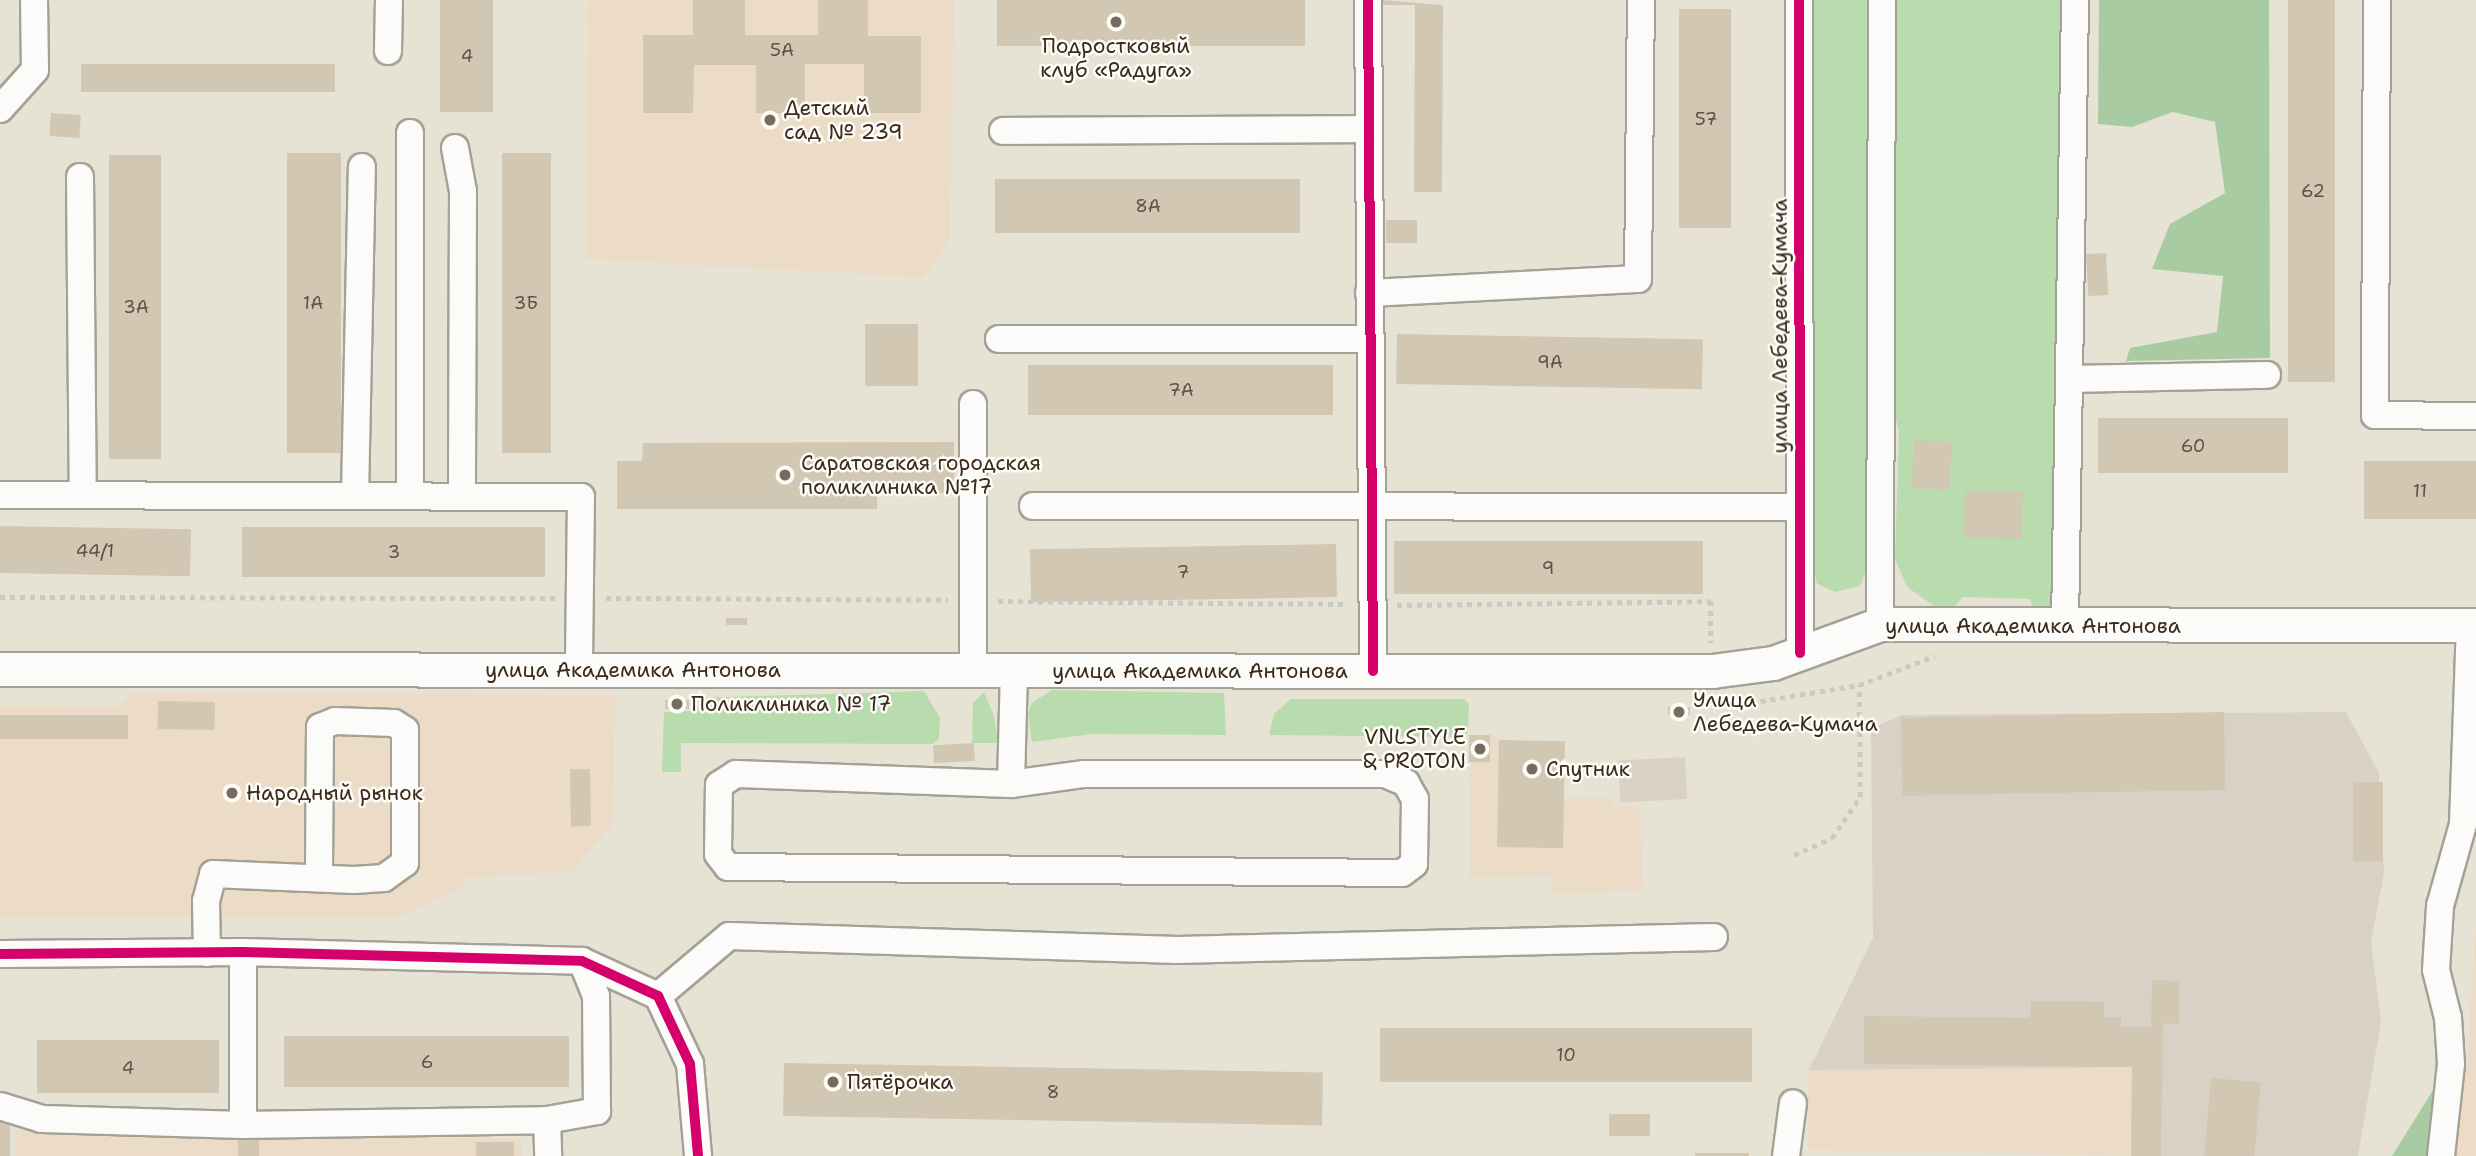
<!DOCTYPE html>
<html>
<head>
<meta charset="utf-8">
<style>
  body { margin:0 }
  #map { position:relative; width:2476px; height:1156px; overflow:hidden; background:#e6e3d4; font-family:"Shantell Sans",sans-serif }
  div>[style] { position:absolute }
  [style*='--x'] { left:calc(var(--x)*1px); top:calc(var(--y)*1px); width:calc(var(--w)*1px); rotate:calc(var(--a)*1deg) }
  .built>* { inset:0; background:#ecdcc7; transform-origin:0 0 }
  .industrial>* { inset:0; background:#d9d1c5; transform-origin:0 0 }
  .green>* { inset:0; background:#b9dcae }
  .forest>* { inset:0; background:#a9cba2 }
  .building>* { inset:0; background:#d2c7b3; transform-origin:0 0 }
  .path>* { height:4.5px; margin-top:-2.25px; transform-origin:0; background:repeating-linear-gradient(90deg,#cbc9c4 0 5px,transparent 0 10px) }
  .roads { filter:drop-shadow(2px 0 #a5a197) drop-shadow(-2px 0 #a5a197) drop-shadow(0 2px #a5a197) drop-shadow(0 -2px #a5a197) }
  .minor>* { height:26px; margin:-13px; padding:0 13px; transform-origin:13px; border-radius:13px; background:#fbfbf9 }
  .major>* { height:33px; margin:-16.5px; padding:0 16.5px; transform-origin:16.5px; border-radius:16.5px; background:#fbfbf9 }
  .cycleway>* { height:10px; margin:-5px; padding:0 5px; transform-origin:5px; border-radius:5px; background:#d6006c }
  .dots>* { width:19px; height:19px; translate:-50% -50%; box-sizing:border-box; border:4px solid #fdfcf7; border-radius:50% }
  span { translate:-50% -50%; white-space:nowrap; text-align:center; line-height:1.15; -webkit-text-stroke:5px #fdfcf7; paint-order:stroke }
  .number-label { font-size:18px; color:#615143 }
  .number-label span { -webkit-text-stroke-width:0 }
  .poi-label { font-size:21px; color:#3b2a1e }
  .left { translate:0 -50%; text-align:left }
  .right { translate:-100% -50%; text-align:right }
  .street-label { font-size:21px; color:#3b2a1e }
</style>
</head>
<body>
<div id="map">
  <div class="built">
    <i style="clip-path:polygon(588px 0,954px 0,950px 239px,923px 277px,587px 259px)"></i>
    <i style="clip-path:polygon(131px 692px,616px 695px,612px 825px,573px 871px,467px 878px,461px 888px,397px 918px,0 916px,0 706px,118px 707px)"></i>
    <i style="clip-path:polygon(1490px 735px,1502px 740px,1565px 741px,1563px 798px,1612px 797px,1612px 808px,1640px 806px,1643px 891px,1552px 894px,1551px 876px,1470px 877px,1469px 736px)"></i>
    <i style="clip-path:polygon(2476px 921px,2476px 1156px,2455px 1156px,2467px 1062px)"></i>
    <i style="left:2132px;top:1067px;width:89px;height:323px;rotate:91deg"></i>
    <i style="clip-path:polygon(15px 1130px,521px 1139px,522px 1156px,15px 1156px)"></i>
  </div>
  <div class="industrial">
    <i style="clip-path:polygon(2346px 712px,2379px 773px,2384px 873px,2371px 942px,2381px 1021px,2358px 1156px,2131px 1156px,2132px 1067px,1809px 1070px,1873px 938px,1871px 729px,1901px 715px)"></i>
    <i style="left:1685px;top:757px;width:42px;height:67px;rotate:87deg"></i>
  </div>
  <div class="green">
    <i style="clip-path:polygon(1812px 0,1867px 0,1867px 568px,1860px 586px,1835px 592px,1817px 584px,1814px 570px)"></i>
    <i style="clip-path:polygon(1896px 0,2064px 0,2053px 607px,2033px 608px,2030px 599px,1962px 597px,1954px 608px,1934px 606px,1907px 587px,1895px 559px,1899px 431px,1895px 416px)"></i>
    <i style="clip-path:polygon(1052px 690px,1224px 693px,1226px 735px,1092px 734px,1032px 742px,1028px 713px,1032px 703px)"></i>
    <i style="clip-path:polygon(924px 691px,940px 718px,939px 739px,933px 744px,681px 743px,681px 772px,662px 772px,664px 712px,693px 711px,693px 698px)"></i>
    <i style="clip-path:polygon(984px 692px,994px 716px,998px 743px,972px 743px,973px 703px)"></i>
    <i style="clip-path:polygon(1291px 699px,1464px 699px,1469px 704px,1468px 729px,1466px 737px,1269px 735px,1274px 714px)"></i>
  </div>
  <div class="forest">
    <i style="clip-path:polygon(2099px 0,2269px 0,2270px 358px,2126px 361px,2130px 348px,2217px 332px,2223px 276px,2152px 269px,2170px 224px,2225px 193px,2215px 122px,2173px 112px,2132px 127px,2098px 124px)"></i>
    <i style="clip-path:polygon(2440px 1079px,2431px 1156px,2392px 1156px)"></i>
  </div>
  <div class="building">
    <i style="left:440px;top:0;width:53px;height:112px"></i>
    <i style="clip-path:polygon(693px 0,745px 0,745px 35px,818px 35px,818px 0,868px 0,868px 36px,921px 36px,921px 113px,864px 113px,864px 64px,805px 64px,805px 113px,756px 113px,756px 65px,694px 65px,693px 113px,643px 113px,643px 35px,693px 35px)"></i>
    <i style="left:997px;top:0;width:308px;height:46px"></i>
    <i style="clip-path:polygon(1382px 0,1443px 5px,1442px 192px,1414px 192px,1415px 5px,1382px 5px)"></i>
    <i style="left:2288px;top:0;width:47px;height:382px"></i>
    <i style="left:1731px;top:9px;width:219px;height:52px;rotate:90deg"></i>
    <i style="left:335px;top:64px;width:28px;height:254px;rotate:90deg"></i>
    <i style="left:51px;top:113px;width:30px;height:23px;rotate:4deg"></i>
    <i style="left:287px;top:153px;width:54px;height:300px"></i>
    <i style="left:502px;top:153px;width:49px;height:300px"></i>
    <i style="left:161px;top:155px;width:304px;height:52px;rotate:90deg"></i>
    <i style="left:995px;top:179px;width:305px;height:54px"></i>
    <i style="left:1386px;top:220px;width:31px;height:23px"></i>
    <i style="left:2106px;top:253px;width:42px;height:20px;rotate:87deg"></i>
    <i style="left:865px;top:324px;width:53px;height:62px"></i>
    <i style="left:1397px;top:334px;width:306px;height:50px;rotate:1deg"></i>
    <i style="left:1028px;top:365px;width:305px;height:50px"></i>
    <i style="left:2288px;top:418px;width:55px;height:190px;rotate:90deg"></i>
    <i style="left:1914px;top:440px;width:38px;height:48px;rotate:3deg"></i>
    <i style="clip-path:polygon(954px 442px,954px 493px,877px 493px,877px 509px,617px 509px,617px 461px,642px 461px,643px 443px)"></i>
    <i style="left:2476px;top:461px;width:58px;height:112px;rotate:90deg"></i>
    <i style="left:1965px;top:491px;width:58px;height:47px;rotate:1deg"></i>
    <i style="left:0;top:526px;width:191px;height:47px;rotate:1deg"></i>
    <i style="left:242px;top:527px;width:303px;height:50px"></i>
    <i style="left:1394px;top:541px;width:309px;height:53px"></i>
    <i style="left:1336px;top:544px;width:53px;height:306px;rotate:89deg"></i>
    <i style="left:726px;top:618px;width:21px;height:7px"></i>
    <i style="left:665px;top:700px;width:24px;height:9px"></i>
    <i style="left:158px;top:701px;width:57px;height:28px;rotate:1deg"></i>
    <i style="left:1690px;top:707px;width:8px;height:22px;rotate:90deg"></i>
    <i style="left:2224px;top:712px;width:78px;height:323px;rotate:89deg"></i>
    <i style="left:0;top:715px;width:128px;height:24px"></i>
    <i style="left:1490px;top:735px;width:27px;height:21px;rotate:90deg"></i>
    <i style="left:1499px;top:740px;width:66px;height:107px;rotate:1deg"></i>
    <i style="left:974px;top:743px;width:18px;height:41px;rotate:87deg"></i>
    <i style="left:590px;top:769px;width:57px;height:20px;rotate:89deg"></i>
    <i style="left:2353px;top:782px;width:30px;height:79px"></i>
    <i style="clip-path:polygon(2152px 980px,2179px 981px,2179px 1024px,2163px 1023px,2161px 1156px,2131px 1156px,2132px 1067px,1864px 1064px,1864px 1016px,2030px 1018px,2031px 1001px,2104px 1002px,2104px 1017px,2121px 1017px,2121px 1027px,2151px 1027px)"></i>
    <i style="left:1380px;top:1028px;width:372px;height:54px"></i>
    <i style="left:284px;top:1036px;width:285px;height:51px"></i>
    <i style="left:219px;top:1040px;width:53px;height:182px;rotate:90deg"></i>
    <i style="left:784px;top:1063px;width:539px;height:53px;rotate:1deg"></i>
    <i style="left:2211px;top:1078px;width:50px;height:78px;rotate:5deg"></i>
    <i style="left:1650px;top:1114px;width:22px;height:41px;rotate:90deg"></i>
    <i style="left:10px;top:1117px;width:39px;height:10px;rotate:90deg"></i>
    <i style="left:259px;top:1140px;width:16px;height:21px;rotate:90deg"></i>
    <i style="left:476px;top:1142px;width:38px;height:14px"></i>
    <i style="left:1695px;top:1153px;width:54px;height:3px"></i>
  </div>
  <div class="path">
    <i style="--x:0;--y:597;--w:556;--a:0.1"></i>
    <i style="--x:606;--y:598;--w:342;--a:0.3"></i>
    <i style="--x:998;--y:601;--w:349;--a:0.5"></i>
    <i style="--x:1397;--y:605;--w:314;--a:-0.7"></i>
    <i style="--x:1711;--y:601;--w:42;--a:90"></i>
    <i style="--x:1731;--y:706;--w:130;--a:-9.3"></i>
    <i style="--x:1794;--y:855;--w:42;--a:-24.1"></i>
    <i style="--x:1832;--y:838;--w:50;--a:-55.7"></i>
    <i style="--x:1860;--y:797;--w:112;--a:-90.5"></i>
    <i style="--x:1859;--y:685;--w:81;--a:-20.9"></i>
  </div>
  <div class="roads">
    <div class="minor">
      <i style="--x:1368;--y:0;--w:671;--a:89.57"></i>
      <i style="--x:1799;--y:0;--w:653;--a:89.91"></i>
      <i style="--x:2377;--y:0;--w:415;--a:90.3"></i>
      <i style="--x:2375;--y:415;--w:101;--a:0.6"></i>
      <i style="--x:388;--y:51;--w:51;--a:-88.9"></i>
      <i style="--x:0;--y:109;--w:52;--a:-48.1"></i>
      <i style="--x:35;--y:70;--w:70;--a:-90.8"></i>
      <i style="--x:1003;--y:131;--w:365;--a:-0.3"></i>
      <i style="--x:410;--y:133;--w:363;--a:90"></i>
      <i style="--x:455;--y:148;--w:44;--a:79.5"></i>
      <i style="--x:463;--y:191;--w:305;--a:90.2"></i>
      <i style="--x:80;--y:177;--w:318;--a:89.5"></i>
      <i style="--x:1369;--y:293;--w:269;--a:-3"></i>
      <i style="--x:1638;--y:279;--w:279;--a:-89.4"></i>
      <i style="--x:999;--y:339;--w:370;--a:0"></i>
      <i style="--x:2071;--y:379;--w:196;--a:-1.2"></i>
      <i style="--x:973;--y:404;--w:267;--a:90"></i>
      <i style="--x:0;--y:495;--w:581;--a:0.2"></i>
      <i style="--x:581;--y:497;--w:173;--a:90.7"></i>
      <i style="--x:355;--y:496;--w:329;--a:-88.8"></i>
      <i style="--x:1033;--y:506;--w:766;--a:0.07"></i>
      <i style="--x:1880;--y:624;--w:624;--a:-89.82"></i>
      <i style="--x:2065;--y:625;--w:625;--a:-89.08"></i>
      <i style="--x:1011;--y:784;--w:74;--a:-7.8"></i>
      <i style="--x:1084;--y:774;--w:301;--a:0"></i>
      <i style="--x:1385;--y:774;--w:23;--a:23"></i>
      <i style="--x:1406;--y:783;--w:18;--a:61"></i>
      <i style="--x:1415;--y:799;--w:65;--a:90.9"></i>
      <i style="--x:1414;--y:864;--w:15;--a:143"></i>
      <i style="--x:1402;--y:873;--w:674;--a:-179.49"></i>
      <i style="--x:728;--y:867;--w:16;--a:-128"></i>
      <i style="--x:718;--y:854;--w:69;--a:-89.2"></i>
      <i style="--x:719;--y:785;--w:20;--a:-33"></i>
      <i style="--x:736;--y:774;--w:275;--a:2.1"></i>
      <i style="--x:1011;--y:784;--w:113;--a:-88.5"></i>
      <i style="--x:243;--y:952;--w:173;--a:90"></i>
      <i style="--x:207;--y:953;--w:52;--a:-91.1"></i>
      <i style="--x:206;--y:901;--w:28;--a:-75"></i>
      <i style="--x:213;--y:874;--w:141;--a:2.4"></i>
      <i style="--x:354;--y:880;--w:30;--a:-4"></i>
      <i style="--x:384;--y:878;--w:26;--a:-36"></i>
      <i style="--x:405;--y:863;--w:133;--a:-90"></i>
      <i style="--x:405;--y:730;--w:13;--a:-148"></i>
      <i style="--x:394;--y:723;--w:59;--a:-178.1"></i>
      <i style="--x:335;--y:721;--w:16;--a:158"></i>
      <i style="--x:320;--y:727;--w:151;--a:90.4"></i>
      <i style="--x:0;--y:954;--w:243;--a:-0.5"></i>
      <i style="--x:243;--y:952;--w:339;--a:1.5"></i>
      <i style="--x:582;--y:961;--w:84;--a:24.7"></i>
      <i style="--x:658;--y:996;--w:93;--a:-40.2"></i>
      <i style="--x:729;--y:936;--w:449;--a:1.8"></i>
      <i style="--x:1178;--y:950;--w:536;--a:-1.39"></i>
      <i style="--x:658;--y:996;--w:75;--a:64.8"></i>
      <i style="--x:690;--y:1064;--w:92;--a:85"></i>
      <i style="--x:0;--y:1106;--w:44;--a:17.2"></i>
      <i style="--x:42;--y:1119;--w:201;--a:1.7"></i>
      <i style="--x:243;--y:1125;--w:304;--a:-0.9"></i>
      <i style="--x:547;--y:1120;--w:51;--a:-10.2"></i>
      <i style="--x:597;--y:1111;--w:115;--a:-90.5"></i>
      <i style="--x:596;--y:996;--w:38;--a:-112"></i>
      <i style="--x:547;--y:1120;--w:36;--a:88"></i>
      <i style="--x:1786;--y:1156;--w:53;--a:-82.5"></i>
      <i style="--x:2441;--y:1156;--w:93;--a:-83.8"></i>
      <i style="--x:2451;--y:1064;--w:46;--a:-93.7"></i>
      <i style="--x:2448;--y:1018;--w:49;--a:-104"></i>
      <i style="--x:2436;--y:970;--w:64;--a:-86.4"></i>
      <i style="--x:2440;--y:906;--w:85;--a:-74.3"></i>
      <i style="--x:2463;--y:824;--w:199;--a:-88"></i>
    </div>
    <div class="major">
      <i style="--x:0;--y:669;--w:1712;--a:0.07"></i>
      <i style="--x:1712;--y:671;--w:62;--a:-7.5"></i>
      <i style="--x:1773;--y:663;--w:114;--a:-20"></i>
      <i style="--x:1880;--y:624;--w:596;--a:0.1"></i>
    </div>
  </div>
  <div class="cycleway">
    <i style="--x:1368;--y:0;--w:671;--a:89.57"></i>
    <i style="--x:1799;--y:0;--w:653;--a:89.91"></i>
    <i style="--x:0;--y:954;--w:243;--a:-0.5"></i>
    <i style="--x:243;--y:952;--w:339;--a:1.5"></i>
    <i style="--x:582;--y:961;--w:84;--a:24.7"></i>
    <i style="--x:658;--y:996;--w:75;--a:64.8"></i>
    <i style="--x:690;--y:1064;--w:92;--a:85"></i>
  </div>
  <div class="dots">
    <i style="left:1116px;top:22px;background:#776b5e"></i>
    <i style="left:770px;top:120px;background:#776b5e"></i>
    <i style="left:785px;top:475px;background:#776b5e"></i>
    <i style="left:677px;top:704px;background:#776b5e"></i>
    <i style="left:1679px;top:712px;background:#776b5e"></i>
    <i style="left:1480px;top:749px;background:#776b5e"></i>
    <i style="left:1532px;top:769px;background:#776b5e"></i>
    <i style="left:232px;top:793px;background:#776b5e"></i>
    <i style="left:833px;top:1082px;background:#776b5e"></i>
  </div>
  <div class="number-label">
    <span style="left:782px;top:50px">5А</span>
    <span style="left:467px;top:56px">4</span>
    <span style="left:1706px;top:119px">57</span>
    <span style="left:2313px;top:191px">62</span>
    <span style="left:1148px;top:206px">8А</span>
    <span style="left:313px;top:303px">1А</span>
    <span style="left:526px;top:303px">3Б</span>
    <span style="left:136px;top:307px">3А</span>
    <span style="left:1550px;top:362px">9А</span>
    <span style="left:1181px;top:390px">7А</span>
    <span style="left:2193px;top:446px">60</span>
    <span style="left:2420px;top:491px">11</span>
    <span style="left:95px;top:551px">44/1</span>
    <span style="left:394px;top:552px">3</span>
    <span style="left:1548px;top:568px">9</span>
    <span style="left:1183px;top:572px">7</span>
    <span style="left:1566px;top:1055px">10</span>
    <span style="left:427px;top:1062px">6</span>
    <span style="left:128px;top:1068px">4</span>
    <span style="left:1053px;top:1092px">8</span>
  </div>
  <div class="poi-label">
    <span style="left:1116px;top:58px">Подростковый<br>клуб «Радуга»</span>
    <span class="left" style="left:784px;top:120px">Детский<br>сад № 239</span>
    <span class="left" style="left:801px;top:475px">Саратовская городская<br>поликлиника №17</span>
    <span class="left" style="left:1693px;top:712px">Улица<br>Лебедева-Кумача</span>
    <span class="left" style="left:691px;top:704px">Поликлиника № 17</span>
    <span class="right" style="left:1466px;top:749px">VNLSTYLE<br>&amp; PROTON</span>
    <span class="left" style="left:1546px;top:769px">Спутник</span>
    <span class="left" style="left:246px;top:793px">Народный рынок</span>
    <span class="left" style="left:847px;top:1082px">Пятёрочка</span>
  </div>
  <div class="street-label">
    <span style="left:1780px;top:326px;rotate:-90deg">улица Лебедева-Кумача</span>
    <span style="left:2033px;top:626px">улица Академика Антонова</span>
    <span style="left:633px;top:670px">улица Академика Антонова</span>
    <span style="left:1200px;top:671px">улица Академика Антонова</span>
  </div>
</div>
</body>
</html>
